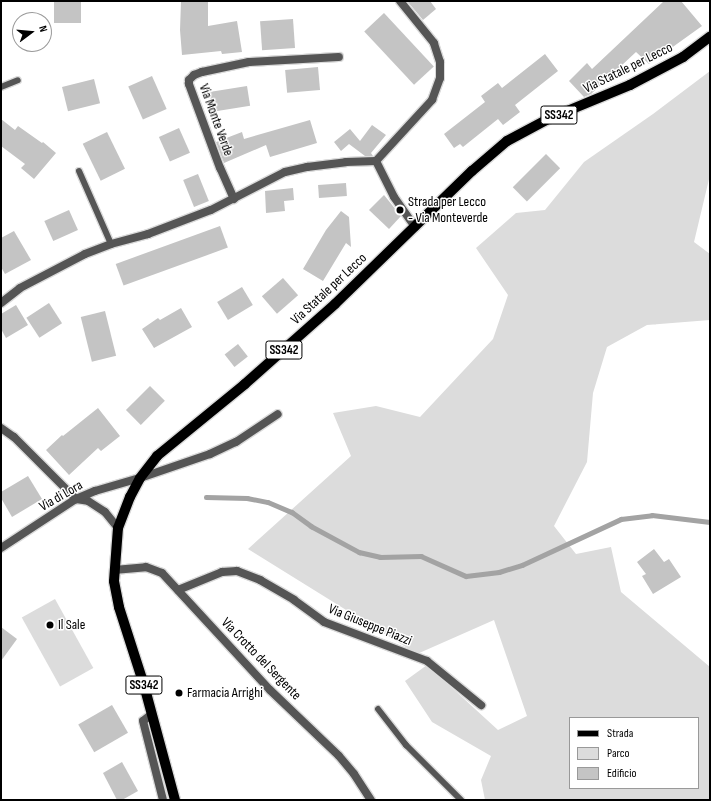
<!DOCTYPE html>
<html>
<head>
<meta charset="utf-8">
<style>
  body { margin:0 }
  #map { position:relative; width:711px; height:801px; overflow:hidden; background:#fff; font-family:"Sofia Sans Condensed",sans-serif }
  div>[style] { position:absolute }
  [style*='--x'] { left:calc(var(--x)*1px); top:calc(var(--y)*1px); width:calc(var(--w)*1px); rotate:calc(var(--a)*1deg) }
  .green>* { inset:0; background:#dcdcdc; transform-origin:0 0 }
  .stream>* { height:4.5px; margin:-2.25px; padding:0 2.25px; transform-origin:2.25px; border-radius:2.25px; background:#a3a3a3 }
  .building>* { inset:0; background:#c4c4c4; transform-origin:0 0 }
  .roads { filter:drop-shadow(1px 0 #dbdbdb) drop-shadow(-1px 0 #dbdbdb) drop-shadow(0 1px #dbdbdb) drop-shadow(0 -1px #dbdbdb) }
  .lane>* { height:6px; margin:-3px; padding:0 3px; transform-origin:3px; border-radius:3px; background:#555 }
  .street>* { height:8px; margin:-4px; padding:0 4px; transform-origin:4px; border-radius:4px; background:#555 }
  .primary>* { height:10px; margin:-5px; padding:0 5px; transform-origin:5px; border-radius:5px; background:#000 }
  .dots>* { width:11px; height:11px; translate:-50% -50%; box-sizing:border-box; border:2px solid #fff; border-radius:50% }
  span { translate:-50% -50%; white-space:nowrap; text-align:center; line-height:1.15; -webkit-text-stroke:3px #fff; paint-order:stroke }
  .shield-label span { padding:1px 3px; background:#fff; border:1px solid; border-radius:3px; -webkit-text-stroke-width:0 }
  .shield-label { font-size:13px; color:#000; font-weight:700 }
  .street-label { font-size:14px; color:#000 }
  .poi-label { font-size:14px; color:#000 }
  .left { translate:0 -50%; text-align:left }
  .frame { position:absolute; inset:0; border:2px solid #000; pointer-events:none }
  .legend { position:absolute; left:569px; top:717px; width:130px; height:72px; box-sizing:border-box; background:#fff; border:1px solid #999; margin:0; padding:5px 7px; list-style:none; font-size:12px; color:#000 }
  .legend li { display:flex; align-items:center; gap:8px; height:20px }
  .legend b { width:20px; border:1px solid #999 }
  .north { position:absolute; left:12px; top:12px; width:40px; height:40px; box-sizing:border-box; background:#fff; border:1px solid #999; border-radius:50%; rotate:74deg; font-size:11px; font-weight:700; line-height:16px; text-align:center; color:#000 }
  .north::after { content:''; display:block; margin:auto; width:14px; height:18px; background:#000; clip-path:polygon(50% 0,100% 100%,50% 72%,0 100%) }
</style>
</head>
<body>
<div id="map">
  <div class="green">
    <i style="clip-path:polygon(evenodd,710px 71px,710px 175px,694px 242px,710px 254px,710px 320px,647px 325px,607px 347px,593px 393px,587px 462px,554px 526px,576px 554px,611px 547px,621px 592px,710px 667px,710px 800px,485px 800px,481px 780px,491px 756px,432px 722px,405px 681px,427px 665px,498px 730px,527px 716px,494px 620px,417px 654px,248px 549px,351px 456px,333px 413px,376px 406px,420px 417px,493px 339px,508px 295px,476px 248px,516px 213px,545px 210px,584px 162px,653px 114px,710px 71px,570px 718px,698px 718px,698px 788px,570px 788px,570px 718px)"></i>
    <i style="left:55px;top:599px;width:79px;height:38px;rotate:61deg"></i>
  </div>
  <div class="stream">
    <i style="--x:206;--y:497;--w:41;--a:1.4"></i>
    <i style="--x:247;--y:498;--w:21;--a:11"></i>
    <i style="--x:268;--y:502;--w:26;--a:23"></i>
    <i style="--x:292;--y:512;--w:24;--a:36"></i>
    <i style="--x:311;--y:526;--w:55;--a:28.4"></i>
    <i style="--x:359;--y:552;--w:22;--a:13"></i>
    <i style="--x:380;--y:557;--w:41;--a:-1.4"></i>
    <i style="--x:421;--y:556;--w:49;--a:24"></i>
    <i style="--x:466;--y:576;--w:33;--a:-7"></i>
    <i style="--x:499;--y:572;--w:24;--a:-17"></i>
    <i style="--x:522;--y:565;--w:109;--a:-24.9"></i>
    <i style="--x:621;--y:519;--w:31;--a:-7"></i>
    <i style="--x:652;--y:515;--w:58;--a:6.9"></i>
  </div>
  <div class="building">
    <i style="left:54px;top:1px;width:27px;height:22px"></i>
    <i style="clip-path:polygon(181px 1px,208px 1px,208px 26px,237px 21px,242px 52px,222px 54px,221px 51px,182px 55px,180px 30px)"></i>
    <i style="clip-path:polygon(407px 1px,430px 1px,436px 9px,423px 20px)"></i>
    <i style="clip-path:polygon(664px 1px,681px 1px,702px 26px,649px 64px,636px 52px,591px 94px,584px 97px,569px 81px,587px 63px,592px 69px)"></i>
    <i style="left:384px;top:13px;width:73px;height:27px;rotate:47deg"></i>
    <i style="left:293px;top:19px;width:29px;height:33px;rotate:86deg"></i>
    <i style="clip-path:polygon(545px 54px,558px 71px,515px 105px,520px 112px,503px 125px,498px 119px,463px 147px,460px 144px,454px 148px,444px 134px,485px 102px,481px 96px,498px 83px,502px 88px)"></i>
    <i style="left:318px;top:67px;width:23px;height:33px;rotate:85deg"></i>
    <i style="left:152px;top:76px;width:36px;height:26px;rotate:66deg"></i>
    <i style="left:94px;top:79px;width:25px;height:33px;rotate:76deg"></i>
    <i style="left:247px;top:86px;width:20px;height:38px;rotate:81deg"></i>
    <i style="clip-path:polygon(1px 119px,15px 130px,18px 126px,42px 143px,43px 142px,56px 153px,34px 179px,21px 168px,25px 164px,1px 146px)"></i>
    <i style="clip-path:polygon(310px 120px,317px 143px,270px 157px,266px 145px,224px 163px,216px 142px,242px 132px,244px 139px)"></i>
    <i style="clip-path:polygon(372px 125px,386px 135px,371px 153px,373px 156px,365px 156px,349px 144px,341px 151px,334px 142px,350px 129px,360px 141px)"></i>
    <i style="left:179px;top:128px;width:27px;height:22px;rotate:66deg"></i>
    <i style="left:107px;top:132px;width:41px;height:27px;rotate:64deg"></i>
    <i style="left:546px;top:154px;width:20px;height:47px;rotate:45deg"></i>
    <i style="left:198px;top:174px;width:29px;height:16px;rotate:68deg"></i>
    <i style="left:346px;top:183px;width:13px;height:28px;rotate:86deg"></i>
    <i style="clip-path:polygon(293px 188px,294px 200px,284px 201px,285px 211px,266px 213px,265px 191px)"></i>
    <i style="clip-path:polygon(384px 195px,401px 216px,389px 229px,369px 210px)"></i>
    <i style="left:69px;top:210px;width:22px;height:27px;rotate:66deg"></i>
    <i style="clip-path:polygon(341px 211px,349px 217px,351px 247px,346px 243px,323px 281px,303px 269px,326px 230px)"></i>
    <i style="left:220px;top:226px;width:23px;height:111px;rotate:70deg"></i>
    <i style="clip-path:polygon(14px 231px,31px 260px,5px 274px,1px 267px,1px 238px)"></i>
    <i style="left:283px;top:278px;width:23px;height:28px;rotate:49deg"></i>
    <i style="left:242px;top:287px;width:21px;height:29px;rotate:59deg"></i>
    <i style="left:49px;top:303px;width:24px;height:27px;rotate:57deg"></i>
    <i style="clip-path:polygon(16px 305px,28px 325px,6px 338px,1px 329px,1px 314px)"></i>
    <i style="clip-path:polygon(181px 308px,192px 327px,154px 348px,142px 329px,158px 318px,160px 320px)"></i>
    <i style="left:105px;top:311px;width:46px;height:25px;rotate:76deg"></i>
    <i style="left:238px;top:344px;width:16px;height:17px;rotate:52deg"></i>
    <i style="left:150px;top:386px;width:21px;height:34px;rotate:45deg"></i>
    <i style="clip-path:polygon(98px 408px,120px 436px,101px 451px,98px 448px,69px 475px,46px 450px,62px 435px,63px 436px)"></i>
    <i style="clip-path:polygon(28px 476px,42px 499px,12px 517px,1px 498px,1px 492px)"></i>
    <i style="clip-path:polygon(654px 549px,664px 562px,669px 559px,681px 577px,653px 594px,642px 576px,646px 574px,637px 562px)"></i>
    <i style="clip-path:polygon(1px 627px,17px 639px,1px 661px)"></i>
    <i style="left:112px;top:705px;width:32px;height:39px;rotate:60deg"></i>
    <i style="clip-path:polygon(122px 762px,138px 791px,122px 800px,117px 800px,103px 773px)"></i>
  </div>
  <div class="roads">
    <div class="lane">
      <i style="--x:1;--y:87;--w:18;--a:-22"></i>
      <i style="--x:79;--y:171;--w:80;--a:66.3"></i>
      <i style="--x:378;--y:709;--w:46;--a:52.1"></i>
      <i style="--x:406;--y:745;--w:78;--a:45"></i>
    </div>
    <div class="street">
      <i style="--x:376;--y:161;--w:83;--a:-47.4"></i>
      <i style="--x:432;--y:100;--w:23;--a:-70"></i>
      <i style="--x:440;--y:78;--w:16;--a:-90"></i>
      <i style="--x:440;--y:62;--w:20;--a:-108"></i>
      <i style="--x:434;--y:43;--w:54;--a:-129"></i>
      <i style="--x:234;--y:199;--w:34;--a:-114"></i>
      <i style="--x:220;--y:168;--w:90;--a:-110.3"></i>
      <i style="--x:189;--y:84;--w:4;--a:-90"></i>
      <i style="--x:189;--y:80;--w:7;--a:-45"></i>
      <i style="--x:194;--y:75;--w:9;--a:-21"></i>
      <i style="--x:202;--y:72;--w:48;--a:-12"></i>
      <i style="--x:249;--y:62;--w:90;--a:-3.2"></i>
      <i style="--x:1;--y:303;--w:24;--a:-38"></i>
      <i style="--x:20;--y:288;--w:73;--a:-27.6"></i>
      <i style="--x:85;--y:254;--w:28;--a:-21"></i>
      <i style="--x:111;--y:244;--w:38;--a:-15"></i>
      <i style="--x:148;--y:234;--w:67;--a:-20.9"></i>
      <i style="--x:211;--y:210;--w:83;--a:-27.2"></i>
      <i style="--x:285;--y:172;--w:23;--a:-13"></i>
      <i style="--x:307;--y:167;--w:39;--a:-7"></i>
      <i style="--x:346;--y:162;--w:30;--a:-2"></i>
      <i style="--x:376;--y:161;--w:40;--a:63.4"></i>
      <i style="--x:394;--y:197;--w:37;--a:55"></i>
      <i style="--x:1;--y:428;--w:16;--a:35"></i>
      <i style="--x:14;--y:437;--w:88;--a:45"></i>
      <i style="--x:76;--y:499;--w:12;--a:9"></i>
      <i style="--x:88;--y:501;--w:20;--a:33"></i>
      <i style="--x:105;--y:512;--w:21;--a:51"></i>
      <i style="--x:1;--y:548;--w:90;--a:-33.2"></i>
      <i style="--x:76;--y:499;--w:21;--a:-23"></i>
      <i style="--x:95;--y:491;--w:47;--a:-16.1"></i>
      <i style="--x:140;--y:478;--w:74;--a:-18.9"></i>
      <i style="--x:210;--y:454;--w:29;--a:-25"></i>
      <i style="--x:236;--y:442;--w:50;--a:-33.7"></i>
      <i style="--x:114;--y:570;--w:32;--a:-5"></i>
      <i style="--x:146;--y:567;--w:17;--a:21"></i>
      <i style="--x:162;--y:573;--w:159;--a:47.3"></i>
      <i style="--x:270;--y:690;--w:95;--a:43.7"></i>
      <i style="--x:339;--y:756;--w:23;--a:50"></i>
      <i style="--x:354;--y:774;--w:31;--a:57"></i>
      <i style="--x:178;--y:590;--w:48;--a:-22.2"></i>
      <i style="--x:222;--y:572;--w:15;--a:-4"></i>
      <i style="--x:237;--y:571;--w:25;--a:21"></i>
      <i style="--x:260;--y:580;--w:39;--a:30"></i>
      <i style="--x:294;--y:600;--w:37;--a:36"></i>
      <i style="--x:324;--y:622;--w:110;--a:20.7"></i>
      <i style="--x:427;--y:661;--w:70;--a:39.2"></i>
      <i style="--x:152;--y:714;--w:11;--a:142"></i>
      <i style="--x:143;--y:721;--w:81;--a:75.8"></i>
    </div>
    <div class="primary">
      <i style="--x:175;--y:800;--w:119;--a:-105.1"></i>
      <i style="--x:144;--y:685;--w:82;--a:-107.8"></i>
      <i style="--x:119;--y:607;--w:26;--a:-101"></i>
      <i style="--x:114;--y:581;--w:53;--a:-85.7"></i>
      <i style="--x:118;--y:528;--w:33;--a:-69"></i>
      <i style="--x:130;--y:497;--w:21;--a:-62"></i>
      <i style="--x:140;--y:478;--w:28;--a:-52"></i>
      <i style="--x:157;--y:456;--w:114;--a:-39.3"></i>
      <i style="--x:245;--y:384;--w:120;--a:-41.6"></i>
      <i style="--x:335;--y:304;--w:191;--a:-44.2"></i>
      <i style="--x:472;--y:171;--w:46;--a:-40.6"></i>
      <i style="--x:507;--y:141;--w:47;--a:-28.2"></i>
      <i style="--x:548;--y:119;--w:89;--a:-22.5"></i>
      <i style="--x:630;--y:85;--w:60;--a:-27.8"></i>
      <i style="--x:683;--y:57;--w:34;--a:-37"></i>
    </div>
  </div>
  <div class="dots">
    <i style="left:400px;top:210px;background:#000"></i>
    <i style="left:50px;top:625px;background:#000"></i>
    <i style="left:179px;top:693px;background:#000"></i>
  </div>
  <div class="shield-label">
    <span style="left:559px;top:115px">SS342</span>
    <span style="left:284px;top:350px">SS342</span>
    <span style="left:144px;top:685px">SS342</span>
  </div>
  <div class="street-label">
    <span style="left:628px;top:68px;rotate:-26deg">Via Statale per Lecco</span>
    <span style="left:216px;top:120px;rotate:70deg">Via Monte Verde</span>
    <span style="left:329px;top:289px;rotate:-43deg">Via Statale per Lecco</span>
    <span style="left:61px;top:496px;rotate:-30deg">Via di Lora</span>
    <span style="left:370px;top:625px;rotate:22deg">Via Giuseppe Piazzi</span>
    <span style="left:261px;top:659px;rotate:46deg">Via Crotto del Sergente</span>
  </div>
  <div class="poi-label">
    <span class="left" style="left:408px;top:210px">Strada per Lecco<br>- Via Monteverde</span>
    <span class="left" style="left:58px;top:625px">Il Sale</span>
    <span class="left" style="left:187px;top:693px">Farmacia Arrighi</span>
  </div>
  <div class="frame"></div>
  <ul class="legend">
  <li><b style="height:5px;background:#000"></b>Strada</li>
  <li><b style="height:11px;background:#dcdcdc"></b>Parco</li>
  <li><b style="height:11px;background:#c4c4c4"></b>Edificio</li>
  </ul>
  <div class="north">N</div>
</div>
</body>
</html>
